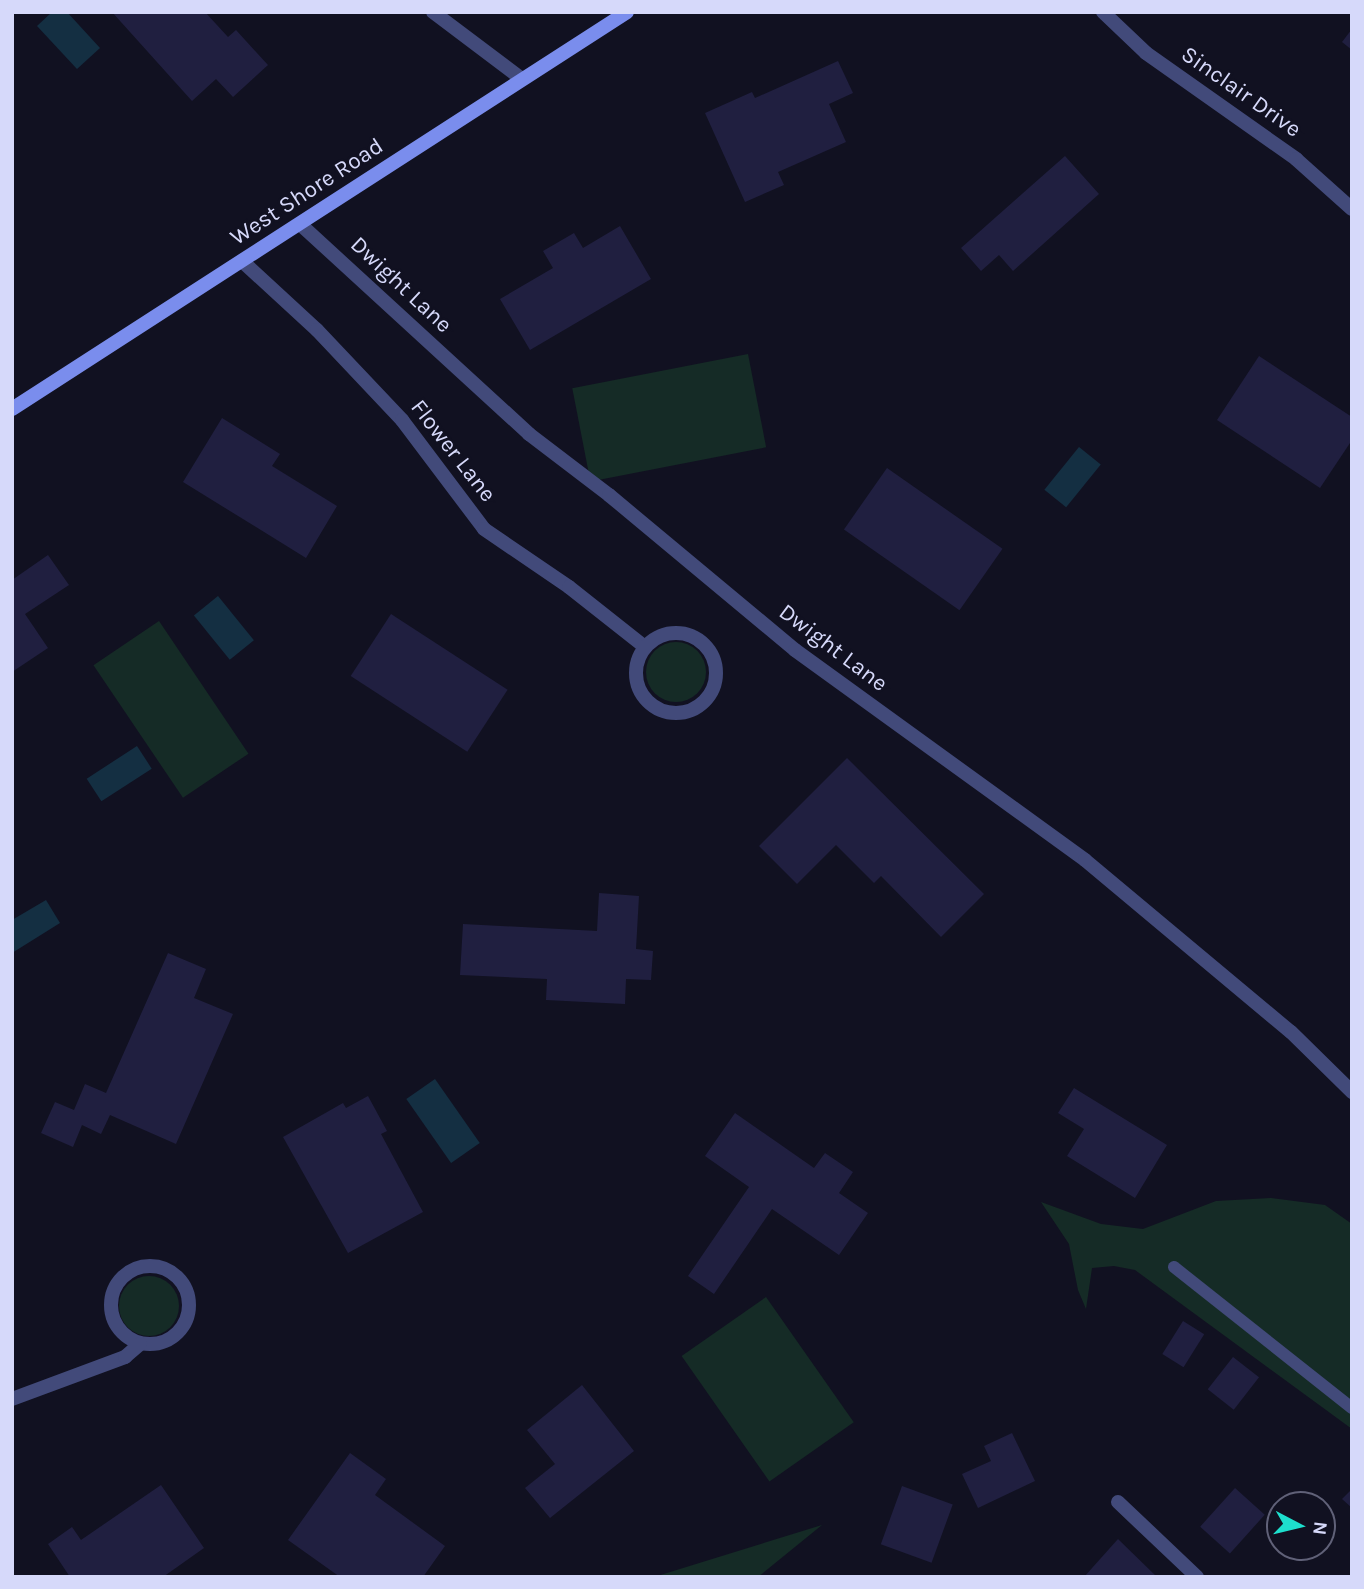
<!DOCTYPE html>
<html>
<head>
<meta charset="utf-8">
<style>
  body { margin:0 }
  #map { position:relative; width:1364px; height:1589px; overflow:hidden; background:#111121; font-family:Karla,sans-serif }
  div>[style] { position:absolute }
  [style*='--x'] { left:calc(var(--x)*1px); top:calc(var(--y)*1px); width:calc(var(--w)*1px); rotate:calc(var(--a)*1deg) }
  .green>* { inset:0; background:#152b26; transform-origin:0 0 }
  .round { border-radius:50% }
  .water>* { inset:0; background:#142f42; transform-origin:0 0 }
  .building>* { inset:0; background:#201f40; transform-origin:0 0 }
  .lane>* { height:12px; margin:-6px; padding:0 6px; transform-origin:6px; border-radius:6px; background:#424a7a }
  .street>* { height:14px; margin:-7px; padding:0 7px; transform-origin:7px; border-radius:7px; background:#424a7a }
  .street>.ring { margin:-7px; padding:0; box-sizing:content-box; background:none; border:14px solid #424a7a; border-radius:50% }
  .secondary>* { height:14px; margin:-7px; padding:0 7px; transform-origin:7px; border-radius:7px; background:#7a8ded }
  span { translate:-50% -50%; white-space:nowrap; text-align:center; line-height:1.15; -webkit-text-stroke:5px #111121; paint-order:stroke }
  .street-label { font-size:23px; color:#d6d9fa }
  .frame { position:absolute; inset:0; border:14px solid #d6d9fa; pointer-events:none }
  .north { position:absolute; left:1266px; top:1491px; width:70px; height:70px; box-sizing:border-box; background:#111121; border:2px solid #606178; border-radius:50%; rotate:97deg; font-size:19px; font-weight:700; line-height:28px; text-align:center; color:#d6d9fa }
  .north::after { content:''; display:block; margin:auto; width:24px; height:32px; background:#1ddfcd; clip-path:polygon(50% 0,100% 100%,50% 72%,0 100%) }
</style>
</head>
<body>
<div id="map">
  <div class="green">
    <i style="left:748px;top:354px;width:95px;height:179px;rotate:79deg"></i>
    <i style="left:159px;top:621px;width:160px;height:79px;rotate:56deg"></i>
    <i class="round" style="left:646px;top:642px;width:60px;height:60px"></i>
    <i style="clip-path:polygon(1271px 1198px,1325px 1205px,1352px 1224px,1352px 1429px,1135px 1270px,1114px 1266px,1092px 1268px,1086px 1309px,1078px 1290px,1069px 1244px,1041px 1202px,1101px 1224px,1143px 1229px,1216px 1201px)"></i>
    <i class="round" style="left:119px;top:1276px;width:60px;height:60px"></i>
    <i style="left:766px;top:1297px;width:153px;height:103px;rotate:55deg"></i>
    <i style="clip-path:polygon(822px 1525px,758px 1577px,654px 1577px)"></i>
  </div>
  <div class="water">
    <i style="clip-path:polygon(52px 12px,67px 12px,100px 48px,77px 69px,37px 26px)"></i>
    <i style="left:1079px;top:447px;width:28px;height:55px;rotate:39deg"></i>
    <i style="left:218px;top:596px;width:57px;height:31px;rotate:51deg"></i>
    <i style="left:137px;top:746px;width:27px;height:60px;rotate:57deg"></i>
    <i style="clip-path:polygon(46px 900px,60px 923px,12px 953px,12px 920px)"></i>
    <i style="left:435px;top:1079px;width:78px;height:35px;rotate:55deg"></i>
  </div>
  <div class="building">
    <i style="clip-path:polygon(112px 12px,205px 12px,228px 37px,236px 30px,268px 65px,233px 97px,216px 79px,192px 101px)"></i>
    <i style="clip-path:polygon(1352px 29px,1352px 50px,1342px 42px)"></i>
    <i style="clip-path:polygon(838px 61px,853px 93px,829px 104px,846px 142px,778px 172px,784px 185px,745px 202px,705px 113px,752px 92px,755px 98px)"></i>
    <i style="clip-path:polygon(1065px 156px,1099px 194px,1013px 271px,999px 255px,981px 271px,961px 248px)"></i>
    <i style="clip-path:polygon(620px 226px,651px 279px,530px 350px,500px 299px,553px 268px,543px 251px,574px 233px,583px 248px)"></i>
    <i style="clip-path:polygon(1259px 356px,1352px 417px,1352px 440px,1320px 488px,1217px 420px)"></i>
    <i style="clip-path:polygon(222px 418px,280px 454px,272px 466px,337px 506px,306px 558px,183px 482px)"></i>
    <i style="left:887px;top:468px;width:141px;height:75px;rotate:35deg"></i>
    <i style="clip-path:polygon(48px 555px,69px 585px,25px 614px,48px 648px,12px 672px,12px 580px)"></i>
    <i style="left:391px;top:614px;width:139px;height:74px;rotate:33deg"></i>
    <i style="clip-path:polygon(847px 758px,984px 894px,941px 937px,881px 876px,874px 883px,836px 845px,797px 884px,759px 846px)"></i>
    <i style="clip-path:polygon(599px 893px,639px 896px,636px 949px,653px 951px,651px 980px,626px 979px,625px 1004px,546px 1000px,547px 979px,460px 975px,463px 924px,597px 931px)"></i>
    <i style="clip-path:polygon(168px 953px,206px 969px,194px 998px,233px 1014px,176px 1144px,110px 1115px,101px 1134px,82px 1125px,73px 1147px,41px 1133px,55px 1102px,74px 1110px,85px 1084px,106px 1093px)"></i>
    <i style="clip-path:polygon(1074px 1088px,1167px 1145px,1135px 1198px,1067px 1156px,1084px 1129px,1058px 1113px)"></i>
    <i style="clip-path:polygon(368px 1096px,387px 1131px,381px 1134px,423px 1212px,348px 1253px,283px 1137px,343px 1103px,346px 1108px)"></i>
    <i style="clip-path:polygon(735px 1113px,814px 1168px,825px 1153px,853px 1172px,839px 1193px,868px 1213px,839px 1255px,772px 1209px,714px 1294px,688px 1276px,749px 1187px,705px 1156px)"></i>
    <i style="left:1183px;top:1321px;width:25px;height:39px;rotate:32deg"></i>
    <i style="left:1233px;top:1357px;width:33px;height:41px;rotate:38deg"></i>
    <i style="clip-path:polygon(582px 1385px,634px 1451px,550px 1518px,525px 1488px,555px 1464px,527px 1430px)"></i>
    <i style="clip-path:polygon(1012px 1433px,1035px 1481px,978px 1508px,962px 1474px,991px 1461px,984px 1446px)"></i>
    <i style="clip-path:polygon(350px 1453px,386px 1479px,375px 1495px,445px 1546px,423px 1577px,340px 1577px,288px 1540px)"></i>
    <i style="clip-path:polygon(161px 1485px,204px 1548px,163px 1577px,70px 1577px,48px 1544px,72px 1527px,81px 1540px)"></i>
    <i style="left:902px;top:1486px;width:54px;height:62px;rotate:20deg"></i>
    <i style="left:1235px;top:1488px;width:40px;height:52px;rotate:42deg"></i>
    <i style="clip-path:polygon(1352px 1489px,1352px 1508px,1342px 1499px)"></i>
    <i style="clip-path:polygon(1118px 1539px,1157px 1577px,1084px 1577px)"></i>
  </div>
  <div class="lane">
    <i style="--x:1174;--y:1267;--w:227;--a:38.4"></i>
  </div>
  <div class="street">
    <i style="--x:433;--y:12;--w:111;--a:37"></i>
    <i style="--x:1103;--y:12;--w:59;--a:43.6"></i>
    <i style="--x:1146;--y:53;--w:184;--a:35.2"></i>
    <i style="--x:1296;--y:159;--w:75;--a:41.8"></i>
    <i style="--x:300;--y:224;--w:311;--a:42.5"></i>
    <i style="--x:529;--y:434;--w:101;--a:37.3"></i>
    <i style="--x:609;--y:495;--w:242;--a:39.8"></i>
    <i style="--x:795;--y:650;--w:358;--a:35.9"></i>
    <i style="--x:1085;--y:860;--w:268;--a:39.9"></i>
    <i style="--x:1291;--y:1032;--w:86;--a:44.5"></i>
    <i style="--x:242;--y:261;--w:102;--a:42.6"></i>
    <i style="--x:317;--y:330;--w:124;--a:46.6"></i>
    <i style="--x:402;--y:420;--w:136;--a:53"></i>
    <i style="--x:484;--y:529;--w:103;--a:34.3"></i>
    <i style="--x:569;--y:587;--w:97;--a:38.3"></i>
    <i class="ring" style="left:636px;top:633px;width:66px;height:66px"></i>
    <i class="ring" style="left:111px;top:1266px;width:64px;height:64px"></i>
    <i style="--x:12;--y:1399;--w:121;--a:-20.4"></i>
    <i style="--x:125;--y:1357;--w:20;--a:-41"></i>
    <i style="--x:1118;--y:1502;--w:109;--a:43.5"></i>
  </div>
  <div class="secondary">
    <i style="--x:12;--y:409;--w:732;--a:-32.84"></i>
  </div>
  <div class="street-label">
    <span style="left:1241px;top:92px;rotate:35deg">Sinclair Drive</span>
    <span style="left:307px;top:192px;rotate:-33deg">West Shore Road</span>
    <span style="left:401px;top:285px;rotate:43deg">Dwight Lane</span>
    <span style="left:453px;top:451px;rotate:52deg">Flower Lane</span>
    <span style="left:833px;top:648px;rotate:37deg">Dwight Lane</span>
  </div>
  <div class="frame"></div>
  <div class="north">N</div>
</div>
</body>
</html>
